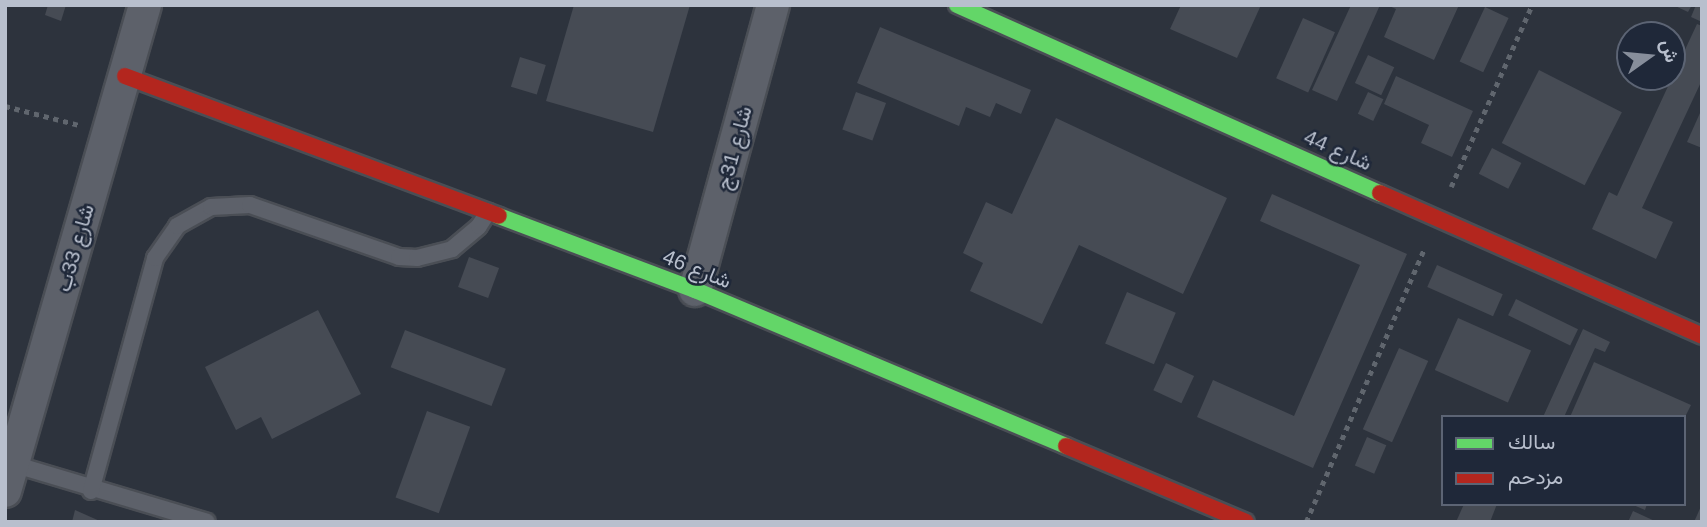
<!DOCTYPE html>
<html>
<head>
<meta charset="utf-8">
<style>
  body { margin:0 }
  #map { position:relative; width:1707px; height:527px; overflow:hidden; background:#2d333d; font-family:Arial,Vazirmatn,sans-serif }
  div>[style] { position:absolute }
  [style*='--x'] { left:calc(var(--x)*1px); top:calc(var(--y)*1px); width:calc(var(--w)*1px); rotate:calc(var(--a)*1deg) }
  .building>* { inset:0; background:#464b54; transform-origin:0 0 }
  .path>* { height:4.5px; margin-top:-2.25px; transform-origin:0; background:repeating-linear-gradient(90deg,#60666e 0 5px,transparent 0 10px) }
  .roads { filter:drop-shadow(2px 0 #4a4e55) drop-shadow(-2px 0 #4a4e55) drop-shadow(0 2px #4a4e55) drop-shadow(0 -2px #4a4e55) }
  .lane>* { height:16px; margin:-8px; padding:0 8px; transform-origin:8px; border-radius:8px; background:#5d616a }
  .street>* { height:32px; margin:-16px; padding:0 16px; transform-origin:16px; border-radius:16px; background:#5d616a }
  .fast>* { height:16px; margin:-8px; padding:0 8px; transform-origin:8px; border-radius:8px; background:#63d668 }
  .jam>* { height:16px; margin:-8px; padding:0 8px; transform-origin:8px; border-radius:8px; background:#b3261e }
  span { translate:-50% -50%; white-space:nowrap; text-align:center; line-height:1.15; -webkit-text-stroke:5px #1f2839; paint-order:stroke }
  .street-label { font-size:21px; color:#b8bfcd }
  .frame { position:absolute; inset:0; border:7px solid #b8bfcd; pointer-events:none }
  .legend { position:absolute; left:1441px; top:415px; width:245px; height:91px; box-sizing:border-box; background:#1f2839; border:2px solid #5c6474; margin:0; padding:9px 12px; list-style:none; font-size:21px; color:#b8bfcd }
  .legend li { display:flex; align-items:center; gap:14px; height:35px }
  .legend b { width:35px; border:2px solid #5c6474 }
  .north { position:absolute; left:1616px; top:21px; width:70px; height:70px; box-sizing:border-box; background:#1f2839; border:2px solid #5c6474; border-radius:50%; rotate:75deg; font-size:19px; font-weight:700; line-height:28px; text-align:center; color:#b8bfcd }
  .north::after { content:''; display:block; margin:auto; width:24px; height:32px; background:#878e9b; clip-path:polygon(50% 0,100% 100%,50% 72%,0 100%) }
</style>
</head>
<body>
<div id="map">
  <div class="building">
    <i style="clip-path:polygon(48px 5px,66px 5px,61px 21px,45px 15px)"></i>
    <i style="clip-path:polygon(574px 5px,690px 5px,653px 132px,546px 101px)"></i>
    <i style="clip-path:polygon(1181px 5px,1261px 5px,1237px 58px,1170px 29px)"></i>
    <i style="clip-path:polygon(1351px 5px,1380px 5px,1337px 101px,1312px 90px)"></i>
    <i style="clip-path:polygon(1387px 5px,1459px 5px,1434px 60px,1384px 37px,1396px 9px)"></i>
    <i style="clip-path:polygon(1673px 5px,1692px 5px,1688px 12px)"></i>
    <i style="clip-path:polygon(1696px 5px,1702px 5px,1702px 22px,1691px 17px)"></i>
    <i style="left:1485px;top:7px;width:26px;height:60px;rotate:25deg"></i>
    <i style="left:1303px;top:18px;width:35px;height:66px;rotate:24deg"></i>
    <i style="clip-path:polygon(1697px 24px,1702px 26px,1702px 80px,1642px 208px,1673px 222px,1656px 259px,1592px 229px,1609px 192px,1617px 196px)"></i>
    <i style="clip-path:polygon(880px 27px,1031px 90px,1021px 114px,996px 103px,990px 117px,966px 107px,959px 126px,857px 83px)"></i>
    <i style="left:1368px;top:55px;width:29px;height:31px;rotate:25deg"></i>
    <i style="left:520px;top:57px;width:27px;height:31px;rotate:17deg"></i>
    <i style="left:1539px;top:70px;width:93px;height:82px;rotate:27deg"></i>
    <i style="clip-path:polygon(1396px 76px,1473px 111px,1452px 157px,1421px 143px,1429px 125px,1384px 104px)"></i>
    <i style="left:856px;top:92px;width:32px;height:40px;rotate:20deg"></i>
    <i style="left:1368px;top:92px;width:17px;height:24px;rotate:25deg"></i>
    <i style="clip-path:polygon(1700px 113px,1702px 114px,1702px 148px,1687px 142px)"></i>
    <i style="clip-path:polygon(1056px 118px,1227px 198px,1183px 294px,1079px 245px,1042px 324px,970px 291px,983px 263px,963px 253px,986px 202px,1012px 214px)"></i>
    <i style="left:1492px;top:148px;width:33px;height:29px;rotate:27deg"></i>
    <i style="clip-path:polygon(1272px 194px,1407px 254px,1313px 468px,1197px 417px,1213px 380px,1294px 416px,1360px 265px,1260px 221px)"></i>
    <i style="left:469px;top:257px;width:32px;height:32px;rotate:20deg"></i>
    <i style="left:1437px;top:265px;width:72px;height:24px;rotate:24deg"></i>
    <i style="left:1127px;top:292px;width:53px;height:56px;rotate:23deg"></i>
    <i style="left:1516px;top:299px;width:69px;height:18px;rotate:26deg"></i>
    <i style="clip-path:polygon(318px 310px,361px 394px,272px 439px,261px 417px,236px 430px,205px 367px)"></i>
    <i style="left:1458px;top:318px;width:80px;height:57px;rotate:24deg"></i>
    <i style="clip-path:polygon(1583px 329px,1610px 342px,1605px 352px,1595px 348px,1564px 417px,1543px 417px)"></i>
    <i style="left:405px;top:330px;width:108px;height:40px;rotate:21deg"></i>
    <i style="left:1399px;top:348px;width:32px;height:89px;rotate:24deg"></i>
    <i style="clip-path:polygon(1594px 362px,1691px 405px,1685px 417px,1570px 417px)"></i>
    <i style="left:1166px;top:363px;width:31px;height:30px;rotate:25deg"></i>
    <i style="left:427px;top:411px;width:46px;height:92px;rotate:20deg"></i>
    <i style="left:1367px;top:437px;width:21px;height:31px;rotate:23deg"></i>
    <i style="clip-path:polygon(1464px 504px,1497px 504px,1490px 522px,1456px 522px)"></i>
    <i style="clip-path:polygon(1631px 504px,1647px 504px,1645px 510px)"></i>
    <i style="clip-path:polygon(1702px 504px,1702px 522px,1694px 522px)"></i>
    <i style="clip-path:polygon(75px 510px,102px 522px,72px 522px)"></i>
    <i style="clip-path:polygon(1633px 511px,1657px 522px,1628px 522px)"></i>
  </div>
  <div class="path">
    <i style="--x:5;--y:106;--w:76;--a:14.4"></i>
    <i style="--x:1451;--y:187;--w:199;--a:-66"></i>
    <i style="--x:1306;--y:522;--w:297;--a:-66.6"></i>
  </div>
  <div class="roads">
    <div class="lane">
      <i style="--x:13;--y:464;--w:202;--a:16.6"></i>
      <i style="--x:91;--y:491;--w:242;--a:-74.6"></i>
      <i style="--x:155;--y:258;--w:39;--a:-55"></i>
      <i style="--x:177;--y:226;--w:39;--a:-29"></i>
      <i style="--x:211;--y:207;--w:39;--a:-3"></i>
      <i style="--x:250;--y:205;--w:158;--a:19.2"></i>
      <i style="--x:399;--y:257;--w:18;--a:3"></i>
      <i style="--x:417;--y:258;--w:36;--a:-14"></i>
      <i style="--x:452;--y:249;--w:35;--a:-40"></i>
      <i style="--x:479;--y:226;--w:17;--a:-57"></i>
    </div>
    <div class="street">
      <i style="--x:695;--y:290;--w:295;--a:-74.7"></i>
      <i style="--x:5;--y:491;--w:506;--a:-73.93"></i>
    </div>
    <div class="fast">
      <i style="--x:957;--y:5;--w:463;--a:24"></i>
      <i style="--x:499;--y:216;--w:210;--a:20.7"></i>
      <i style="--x:695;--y:290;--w:402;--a:22.8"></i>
    </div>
    <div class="jam">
      <i style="--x:125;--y:76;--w:399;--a:20.5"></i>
      <i style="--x:1380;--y:193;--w:352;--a:23.9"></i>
      <i style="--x:1066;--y:446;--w:195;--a:22.9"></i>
    </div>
  </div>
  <div class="street-label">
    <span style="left:734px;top:148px;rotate:-75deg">شارع 31ج</span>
    <span style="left:1338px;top:150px;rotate:24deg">شارع 44</span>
    <span style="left:75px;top:248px;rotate:-74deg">شارع 33ب</span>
    <span style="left:697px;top:269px;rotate:22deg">شارع 46</span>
  </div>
  <div class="frame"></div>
  <ul class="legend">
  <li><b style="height:9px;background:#63d668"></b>سالك</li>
  <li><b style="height:9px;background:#b3261e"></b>مزدحم</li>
  </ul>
  <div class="north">ش</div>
</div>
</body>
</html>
